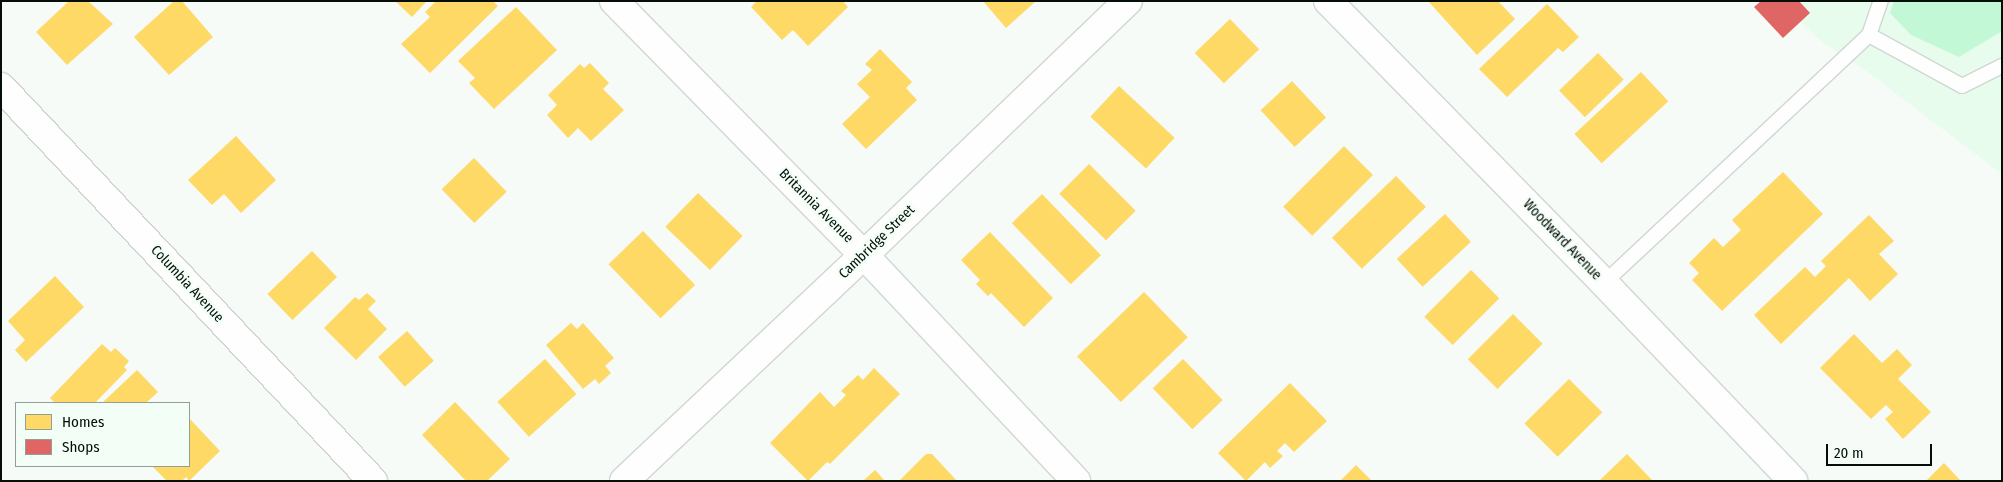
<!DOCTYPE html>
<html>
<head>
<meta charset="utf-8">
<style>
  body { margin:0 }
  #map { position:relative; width:2003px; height:482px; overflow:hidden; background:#f6fbf7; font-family:"Fira Sans Condensed",sans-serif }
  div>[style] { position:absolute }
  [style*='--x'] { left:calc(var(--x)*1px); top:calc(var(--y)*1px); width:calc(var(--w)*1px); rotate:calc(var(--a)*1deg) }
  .built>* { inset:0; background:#e7fced }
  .green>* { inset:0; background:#c3f8d7 }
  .homes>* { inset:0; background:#ffd966; transform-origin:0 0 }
  .shops>* { inset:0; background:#e06666 }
  .roads { filter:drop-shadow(1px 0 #d0d7d2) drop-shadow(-1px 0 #d0d7d2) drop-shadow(0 1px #d0d7d2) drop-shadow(0 -1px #d0d7d2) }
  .service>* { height:14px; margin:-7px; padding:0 7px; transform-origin:7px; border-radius:7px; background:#fefefe }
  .minor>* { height:28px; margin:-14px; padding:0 14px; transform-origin:14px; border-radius:14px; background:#fefefe }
  .tertiary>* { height:28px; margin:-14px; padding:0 14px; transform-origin:14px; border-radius:14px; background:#fefefe }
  span { translate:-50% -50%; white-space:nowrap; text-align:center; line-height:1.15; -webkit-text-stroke:5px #f3fef6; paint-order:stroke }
  .street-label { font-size:14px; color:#050e08 }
  .frame { position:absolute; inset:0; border:2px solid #050e08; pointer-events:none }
  .legend { position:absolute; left:15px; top:402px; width:175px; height:65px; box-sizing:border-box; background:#f3fef6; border:1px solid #949e97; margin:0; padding:6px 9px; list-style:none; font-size:15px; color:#050e08 }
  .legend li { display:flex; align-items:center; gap:10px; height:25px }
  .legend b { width:25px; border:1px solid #949e97 }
  .scale { position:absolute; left:1826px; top:444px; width:106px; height:22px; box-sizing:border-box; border:2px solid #050e08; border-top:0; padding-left:6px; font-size:15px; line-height:18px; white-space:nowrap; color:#050e08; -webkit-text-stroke:4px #f3fef6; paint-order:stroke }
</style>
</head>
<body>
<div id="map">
  <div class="built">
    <i style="clip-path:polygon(1778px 1px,2002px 1px,2002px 174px,1862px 68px,1823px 43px)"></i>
  </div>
  <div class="green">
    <i style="clip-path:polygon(1894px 1px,2002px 1px,2002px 31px,1959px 57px,1911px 35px,1890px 13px)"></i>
  </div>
  <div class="homes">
    <i style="clip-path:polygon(69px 1px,88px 1px,113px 24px,67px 65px,36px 32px)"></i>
    <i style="clip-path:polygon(174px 1px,182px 1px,213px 37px,169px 75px,134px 37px)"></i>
    <i style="clip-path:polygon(395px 1px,427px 1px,412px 17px)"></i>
    <i style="clip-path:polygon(436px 1px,493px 1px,498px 6px,430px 73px,401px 44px,430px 17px,425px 12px)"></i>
    <i style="clip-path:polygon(757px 1px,843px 1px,848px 7px,808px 46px,793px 30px,782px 40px,751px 7px)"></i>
    <i style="clip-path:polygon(983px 1px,1036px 1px,1006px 28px)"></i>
    <i style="clip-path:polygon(1428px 1px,1498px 1px,1515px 19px,1477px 55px)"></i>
    <i style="clip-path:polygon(1547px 4px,1579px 37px,1563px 52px,1558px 48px,1507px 97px,1479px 69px)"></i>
    <i style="clip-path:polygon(516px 7px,557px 50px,494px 109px,469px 83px,475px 78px,458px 61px)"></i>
    <i style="left:1230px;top:19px;width:42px;height:49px;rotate:46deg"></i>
    <i style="clip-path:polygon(880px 49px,912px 82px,906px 88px,917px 100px,866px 149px,842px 124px,870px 97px,857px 84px,872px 70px,865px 64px)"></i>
    <i style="left:1598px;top:53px;width:37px;height:54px;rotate:46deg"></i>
    <i style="clip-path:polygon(590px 63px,609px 83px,603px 89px,624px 110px,591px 141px,578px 128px,568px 138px,547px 115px,557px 105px,548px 95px,580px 64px,584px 68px)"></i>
    <i style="left:1641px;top:72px;width:40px;height:91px;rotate:47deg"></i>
    <i style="left:1292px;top:81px;width:50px;height:43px;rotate:47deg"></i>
    <i style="left:1119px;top:86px;width:76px;height:42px;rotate:43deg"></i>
    <i style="clip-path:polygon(236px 136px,276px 180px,241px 213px,224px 194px,212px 205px,188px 180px)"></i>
    <i style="left:1344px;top:146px;width:41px;height:86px;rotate:45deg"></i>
    <i style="left:474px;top:158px;width:47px;height:45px;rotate:46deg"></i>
    <i style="left:1089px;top:164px;width:66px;height:42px;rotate:45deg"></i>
    <i style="clip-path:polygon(1783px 172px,1823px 214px,1722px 311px,1692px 280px,1699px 273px,1689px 263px,1714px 238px,1723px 247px,1741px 230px,1732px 220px)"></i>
    <i style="left:1396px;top:176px;width:43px;height:89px;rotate:46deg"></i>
    <i style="left:698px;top:193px;width:62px;height:47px;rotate:44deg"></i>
    <i style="left:1042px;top:194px;width:85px;height:42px;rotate:46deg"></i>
    <i style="left:1445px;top:214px;width:38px;height:66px;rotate:47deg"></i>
    <i style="clip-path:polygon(1869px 215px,1894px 241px,1879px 254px,1898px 274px,1870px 301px,1849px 278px,1781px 344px,1754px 315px,1805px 267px,1815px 277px,1826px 266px,1821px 261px)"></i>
    <i style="left:643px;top:231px;width:75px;height:48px;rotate:46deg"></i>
    <i style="clip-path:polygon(990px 232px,1053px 298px,1024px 327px,991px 293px,988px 296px,976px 284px,980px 280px,961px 260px)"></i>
    <i style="left:312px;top:251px;width:36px;height:62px;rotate:46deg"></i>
    <i style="left:1471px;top:270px;width:40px;height:66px;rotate:45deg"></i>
    <i style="clip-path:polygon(55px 276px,84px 307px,26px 362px,15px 350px,25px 340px,8px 321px)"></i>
    <i style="left:1144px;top:292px;width:63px;height:93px;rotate:46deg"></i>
    <i style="clip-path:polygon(367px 293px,376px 301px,368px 309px,387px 329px,356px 360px,324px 328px,355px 297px,359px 300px)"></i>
    <i style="left:1513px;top:314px;width:42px;height:64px;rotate:45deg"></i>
    <i style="clip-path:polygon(571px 323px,577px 329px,583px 323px,614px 358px,605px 366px,611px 373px,599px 384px,595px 379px,583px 389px,546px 345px)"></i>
    <i style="left:407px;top:331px;width:40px;height:39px;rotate:48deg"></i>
    <i style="clip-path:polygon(1854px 334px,1882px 363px,1897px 349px,1912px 365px,1898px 379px,1931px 412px,1903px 439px,1885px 419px,1893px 412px,1886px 405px,1871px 419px,1820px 368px)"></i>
    <i style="clip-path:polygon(102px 344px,111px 352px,115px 348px,129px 361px,124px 367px,127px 370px,95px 403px,55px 403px,50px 398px)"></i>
    <i style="left:545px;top:359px;width:47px;height:64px;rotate:48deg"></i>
    <i style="left:1183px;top:359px;width:57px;height:42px;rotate:46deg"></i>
    <i style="clip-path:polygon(874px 368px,900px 394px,830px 464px,827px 462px,808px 481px,770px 443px,820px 392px,834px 407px,846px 395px,841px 391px,858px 375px,863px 380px)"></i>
    <i style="clip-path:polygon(137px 370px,158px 392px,146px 403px,102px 403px)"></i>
    <i style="left:1569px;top:379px;width:47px;height:63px;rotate:45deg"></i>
    <i style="clip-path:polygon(1290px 383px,1327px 421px,1294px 452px,1285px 443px,1277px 451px,1283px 456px,1270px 468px,1265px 462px,1246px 481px,1218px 453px)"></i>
    <i style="clip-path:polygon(455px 402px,510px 459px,487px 481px,466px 481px,422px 435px)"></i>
    <i style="clip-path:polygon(189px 418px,220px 451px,189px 481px,186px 477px,182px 481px,167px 481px,152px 466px,189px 466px)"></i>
    <i style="clip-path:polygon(926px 454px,932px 454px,957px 481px,899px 481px)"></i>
    <i style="clip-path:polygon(1627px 454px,1653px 481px,1599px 481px)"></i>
    <i style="clip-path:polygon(1944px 463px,1961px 481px,1926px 481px)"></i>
    <i style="clip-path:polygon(1356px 465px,1372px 481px,1340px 481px)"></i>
    <i style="clip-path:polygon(875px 470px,885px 481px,863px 481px)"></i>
  </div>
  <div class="shops">
    <i style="clip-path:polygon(1761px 1px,1799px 1px,1810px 13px,1783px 38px,1754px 7px)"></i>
  </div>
  <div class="roads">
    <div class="service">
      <i style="--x:1869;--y:35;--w:106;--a:28.7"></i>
      <i style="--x:1962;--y:86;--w:45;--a:-26.6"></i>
      <i style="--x:1604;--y:283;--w:363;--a:-43.1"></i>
      <i style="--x:1869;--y:35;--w:36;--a:-71"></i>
    </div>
    <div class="minor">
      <i style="--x:614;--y:1;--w:356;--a:45.5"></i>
      <i style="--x:864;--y:255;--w:310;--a:46.8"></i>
      <i style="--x:1;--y:87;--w:542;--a:46.65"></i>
      <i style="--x:624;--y:481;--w:330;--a:-43.3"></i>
      <i style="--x:864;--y:255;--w:366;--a:-43.9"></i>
    </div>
    <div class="tertiary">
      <i style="--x:1328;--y:1;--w:395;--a:45.6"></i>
      <i style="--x:1604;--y:283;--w:274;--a:46.3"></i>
    </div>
  </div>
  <div class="street-label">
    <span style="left:816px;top:206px;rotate:45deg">Britannia Avenue</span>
    <span style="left:1562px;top:240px;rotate:46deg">Woodward Avenue</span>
    <span style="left:877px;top:242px;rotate:-44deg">Cambridge Street</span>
    <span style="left:187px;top:284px;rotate:47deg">Columbia Avenue</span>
  </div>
  <div class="frame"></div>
  <ul class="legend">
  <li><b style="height:14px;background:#ffd966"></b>Homes</li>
  <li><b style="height:14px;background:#e06666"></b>Shops</li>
  </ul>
  <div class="scale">20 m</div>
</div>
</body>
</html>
